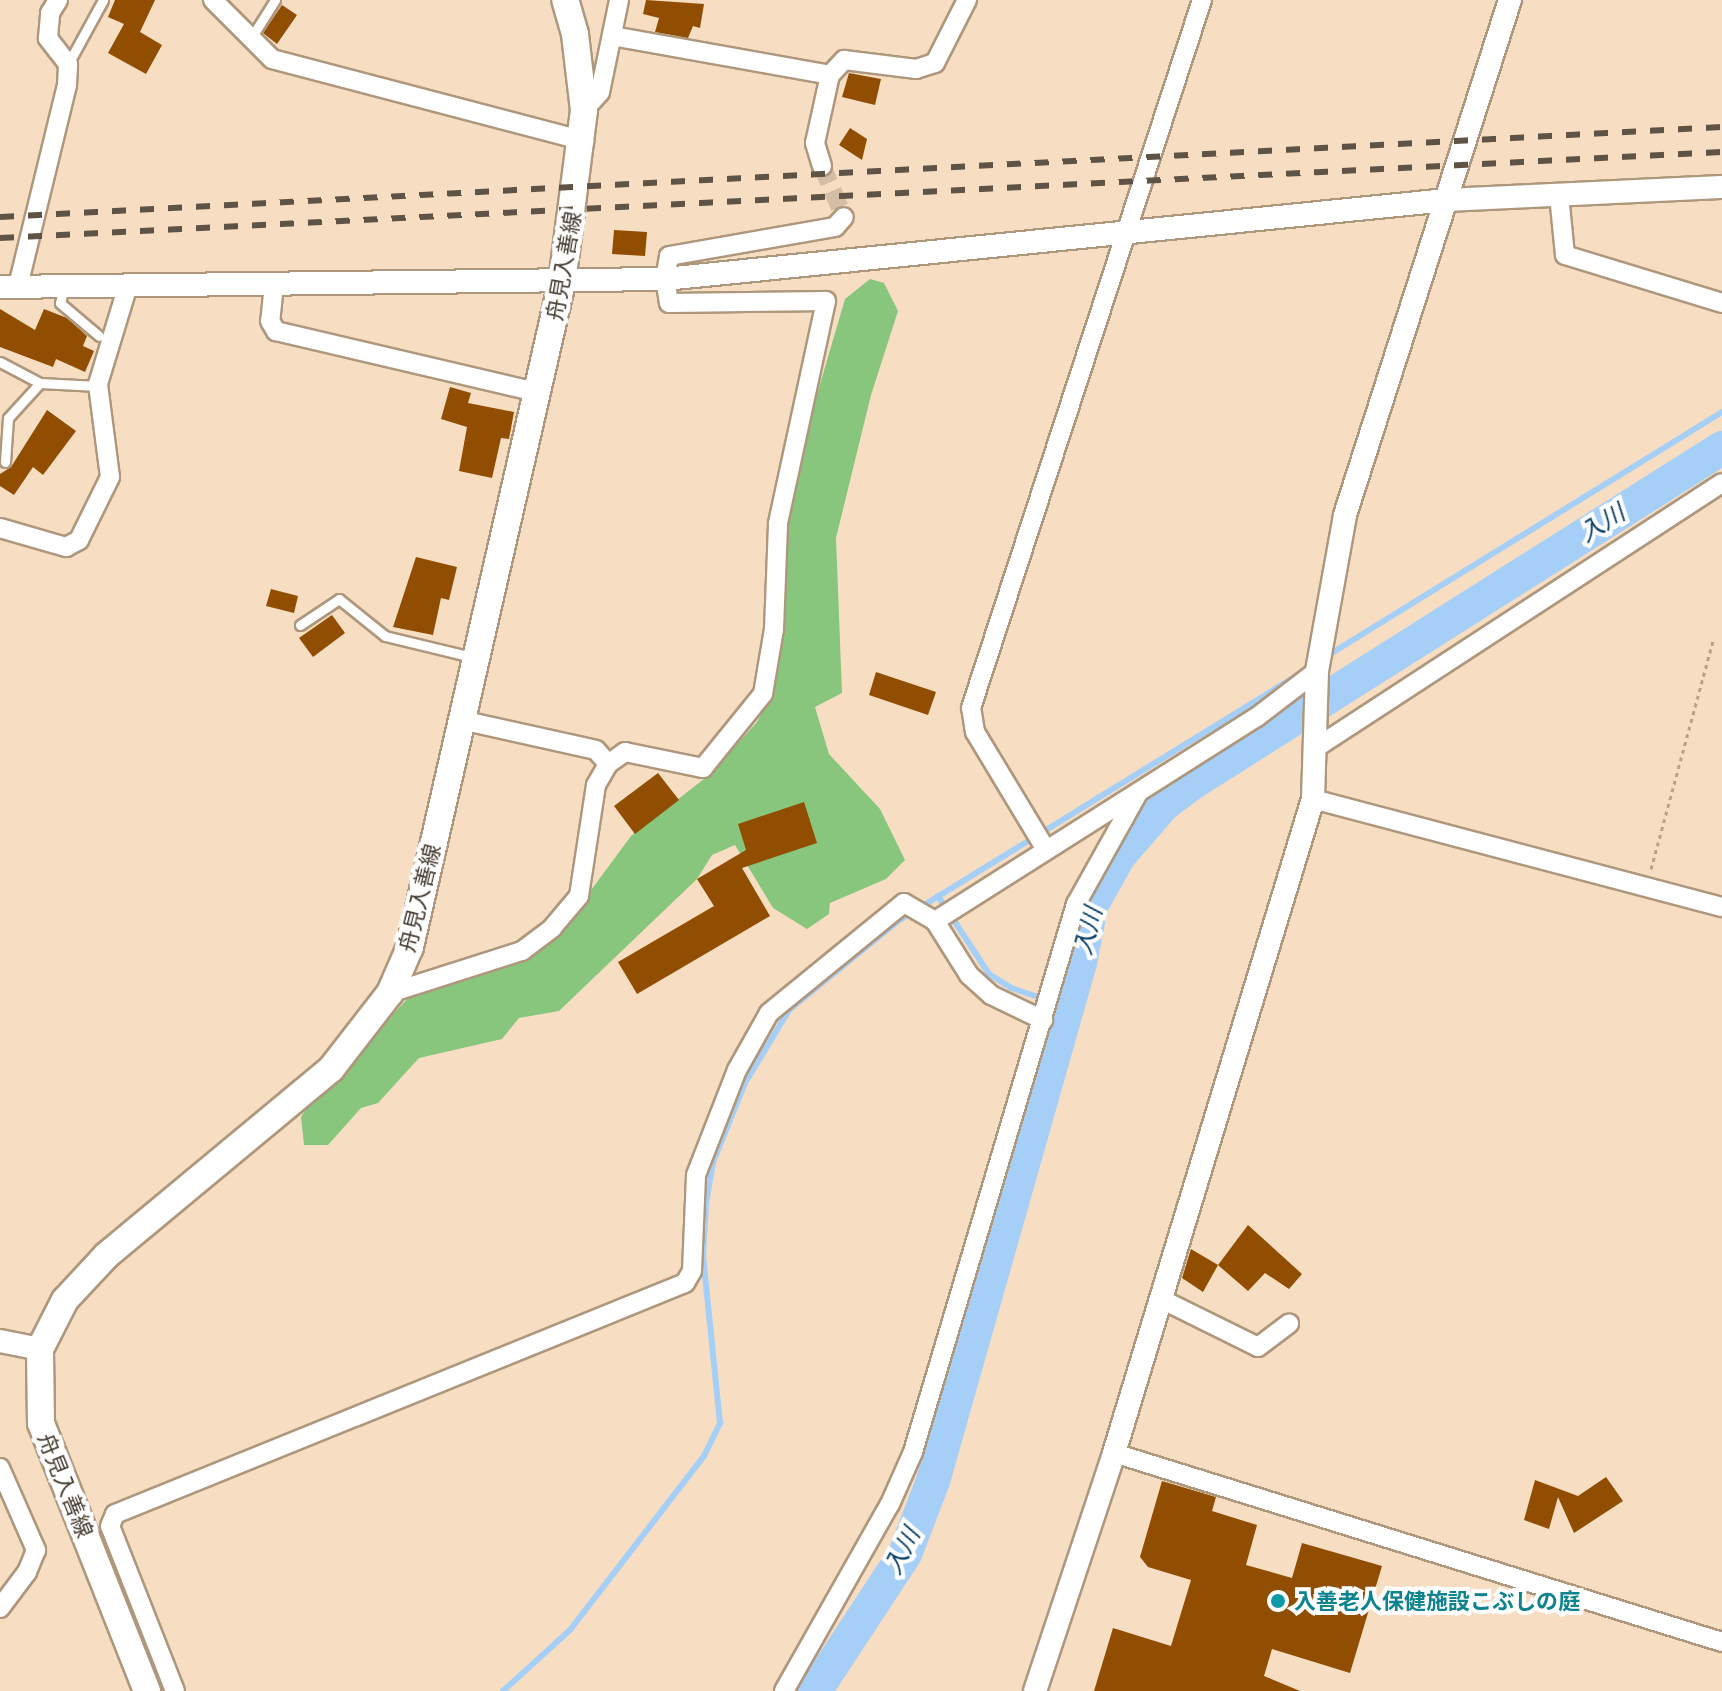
<!DOCTYPE html>
<html>
<head>
<meta charset="utf-8">
<style>
  body { margin:0 }
  #map { position:relative; width:1722px; height:1691px; overflow:hidden; background:#f7dec2; font-family:"IBM Plex Sans","Noto Sans JP",sans-serif }
  div>[style] { position:absolute }
  .forest>* { inset:0; background:#88c67e }
  .stream>* { height:6px; margin:-3px; padding:0 3px; transform-origin:3px; border-radius:3px; background:#a6cff7 }
  .river>* { height:34px; margin:-17px; padding:0 17px; transform-origin:17px; border-radius:17px; background:#a6cff7 }
  .building>* { inset:0; background:#914d00 }
  .minor-tunnel>* { height:18px; margin-top:-9px; transform-origin:0; background:repeating-linear-gradient(90deg,#d3bda4 0 18px,transparent 0 27px) }
  .path>* { height:3px; margin-top:-1.5px; transform-origin:0; background:repeating-linear-gradient(90deg,#b7a38d 0 4px,transparent 0 8px) }
  .roads { filter:drop-shadow(2px 0 #ae977d) drop-shadow(-2px 0 #ae977d) drop-shadow(0 2px #ae977d) drop-shadow(0 -2px #ae977d) }
  .service>* { height:9px; margin:-4.5px; padding:0 4.5px; transform-origin:4.5px; border-radius:4.5px; background:#fff }
  .minor>* { height:18px; margin:-9px; padding:0 9px; transform-origin:9px; border-radius:9px; background:#fff }
  .tertiary>* { height:22px; margin:-11px; padding:0 11px; transform-origin:11px; border-radius:11px; background:#fff }
  .secondary>* { height:26px; margin:-13px; padding:0 13px; transform-origin:13px; border-radius:13px; background:#fff }
  .rail>* { height:6px; margin-top:-3px; transform-origin:0; background:repeating-linear-gradient(90deg,#5f5345 0 14px,transparent 0 28px) }
  .dots>* { width:22px; height:22px; translate:-50% -50%; box-sizing:border-box; border:4px solid #fff; border-radius:50% }
  span { translate:-50% -50%; white-space:nowrap; text-align:center; line-height:1.15; -webkit-text-stroke:8px #fff; paint-order:stroke }
  .street-label { font-size:22px; color:#43392e }
  .culture-label { font-size:22px; color:#0d838f; font-weight:700 }
  .left { translate:0 -50%; text-align:left }
  .water-label { font-size:24px; color:#073d66; font-style:italic }
</style>
</head>
<body>
<div id="map">
  <div class="forest">
    <div style="clip-path:polygon(870px 279px,884px 283px,898px 311px,871px 395px,836px 538px,842px 693px,815px 707px,829px 754px,880px 809px,905px 860px,886px 879px,830px 903px,829px 914px,807px 929px,773px 908px,735px 845px,712px 855px,697px 879px,559px 1011px,519px 1018px,502px 1039px,419px 1058px,378px 1103px,361px 1108px,328px 1145px,304px 1145px,301px 1117px,310px 1102px,413px 993px,563px 928px,631px 836px,709px 775px,757px 722px,772px 694px,788px 522px,801px 449px,845px 299px)"></div>
  </div>
  <div class="stream">
    <div style="left:1327px;top:656px;width:464px;rotate:-31.7deg"></div>
    <div style="left:938px;top:896px;width:93px;rotate:56.8deg"></div>
    <div style="left:989px;top:974px;width:26px;rotate:32deg"></div>
    <div style="left:1011px;top:988px;width:60px;rotate:18.4deg"></div>
    <div style="left:503px;top:1691px;width:91px;rotate:-42.3deg"></div>
    <div style="left:570px;top:1630px;width:220px;rotate:-52.4deg"></div>
    <div style="left:704px;top:1456px;width:37px;rotate:-64deg"></div>
    <div style="left:720px;top:1423px;width:167px;rotate:-95.8deg"></div>
    <div style="left:703px;top:1257px;width:54px;rotate:-86.8deg"></div>
    <div style="left:706px;top:1203px;width:42px;rotate:-80.3deg"></div>
    <div style="left:713px;top:1162px;width:85px;rotate:-67.9deg"></div>
    <div style="left:745px;top:1083px;width:85px;rotate:-58.9deg"></div>
    <div style="left:789px;top:1010px;width:141px;rotate:-39.2deg"></div>
    <div style="left:898px;top:921px;width:473px;rotate:-31.6deg"></div>
  </div>
  <div class="river">
    <div style="left:815px;top:1691px;width:164px;rotate:-56.7deg"></div>
    <div style="left:905px;top:1554px;width:78px;rotate:-69deg"></div>
    <div style="left:933px;top:1481px;width:538px;rotate:-74.16deg"></div>
    <div style="left:1080px;top:963px;width:58px;rotate:-79.1deg"></div>
    <div style="left:1091px;top:906px;width:57px;rotate:-60.8deg"></div>
    <div style="left:1119px;top:856px;width:67px;rotate:-49.2deg"></div>
    <div style="left:1163px;top:805px;width:39px;rotate:-37deg"></div>
    <div style="left:1194px;top:782px;width:625px;rotate:-32.32deg"></div>
  </div>
  <div class="building">
    <div style="clip-path:polygon(115px 0,155px 0,140px 32px,162px 45px,146px 74px,108px 53px,124px 24px,108px 17px)"></div>
    <div style="clip-path:polygon(646px 0,704px 4px,700px 28px,693px 26px,688px 38px,655px 32px,659px 18px,643px 14px)"></div>
    <div style="clip-path:polygon(282px 5px,297px 15px,277px 44px,263px 33px)"></div>
    <div style="clip-path:polygon(849px 73px,881px 79px,875px 105px,842px 97px)"></div>
    <div style="clip-path:polygon(850px 128px,867px 139px,862px 160px,839px 145px)"></div>
    <div style="clip-path:polygon(614px 230px,647px 232px,645px 256px,612px 254px)"></div>
    <div style="clip-path:polygon(0 309px,35px 330px,44px 309px,67px 318px,87px 336px,83px 346px,94px 351px,85px 372px,56px 359px,53px 367px,0 347px)"></div>
    <div style="clip-path:polygon(450px 387px,471px 393px,468px 403px,514px 412px,509px 439px,501px 438px,492px 478px,459px 471px,467px 427px,441px 419px)"></div>
    <div style="clip-path:polygon(47px 410px,76px 431px,43px 475px,33px 467px,14px 495px,0 486px,0 474px,11px 467px)"></div>
    <div style="clip-path:polygon(416px 557px,457px 567px,449px 600px,441px 598px,433px 635px,393px 627px)"></div>
    <div style="clip-path:polygon(271px 589px,298px 596px,294px 613px,266px 606px)"></div>
    <div style="clip-path:polygon(332px 615px,345px 633px,313px 657px,299px 638px)"></div>
    <div style="clip-path:polygon(876px 672px,936px 692px,928px 715px,869px 695px)"></div>
    <div style="clip-path:polygon(658px 773px,679px 800px,635px 834px,614px 806px)"></div>
    <div style="clip-path:polygon(804px 802px,817px 843px,742px 868px,770px 916px,637px 994px,618px 962px,714px 906px,697px 879px,746px 850px,738px 824px)"></div>
    <div style="clip-path:polygon(1248px 1225px,1302px 1274px,1289px 1289px,1265px 1273px,1248px 1291px,1218px 1265px)"></div>
    <div style="clip-path:polygon(1191px 1249px,1218px 1265px,1203px 1292px,1182px 1278px)"></div>
    <div style="clip-path:polygon(1606px 1477px,1623px 1501px,1574px 1533px,1558px 1497px,1549px 1529px,1524px 1520px,1535px 1480px,1578px 1496px)"></div>
    <div style="clip-path:polygon(1162px 1481px,1216px 1497px,1212px 1511px,1257px 1525px,1246px 1565px,1292px 1578px,1302px 1543px,1382px 1566px,1350px 1673px,1272px 1649px,1264px 1676px,1300px 1691px,1094px 1691px,1113px 1628px,1171px 1646px,1191px 1580px,1148px 1567px,1140px 1557px)"></div>
  </div>
  <div class="minor-tunnel">
    <div style="left:822px;top:166px;width:56px;rotate:66.7deg"></div>
  </div>
  <div class="path">
    <div style="left:1651px;top:869px;width:236px;rotate:-74.8deg"></div>
  </div>
  <div class="roads">
    <div class="service">
      <div style="left:251px;top:38px;width:45px;rotate:-57.7deg"></div>
      <div style="left:68px;top:64px;width:73px;rotate:-61.3deg"></div>
      <div style="left:64px;top:286px;width:17px;rotate:103deg"></div>
      <div style="left:60px;top:303px;width:51px;rotate:40.2deg"></div>
      <div style="left:0;top:362px;width:45px;rotate:27.7deg"></div>
      <div style="left:5px;top:462px;width:44px;rotate:-86.1deg"></div>
      <div style="left:8px;top:418px;width:47px;rotate:-47.6deg"></div>
      <div style="left:40px;top:383px;width:58px;rotate:3deg"></div>
      <div style="left:300px;top:625px;width:47px;rotate:-33.7deg"></div>
      <div style="left:339px;top:599px;width:59px;rotate:38.8deg"></div>
      <div style="left:385px;top:636px;width:89px;rotate:13.6deg"></div>
    </div>
    <div class="minor">
      <div style="left:213px;top:0;width:83px;rotate:45deg"></div>
      <div style="left:272px;top:59px;width:323px;rotate:14.7deg"></div>
      <div style="left:612px;top:36px;width:221px;rotate:10.1deg"></div>
      <div style="left:584px;top:110px;width:24px;rotate:-48deg"></div>
      <div style="left:600px;top:92px;width:94px;rotate:-78.3deg"></div>
      <div style="left:822px;top:166px;width:24px;rotate:-107deg"></div>
      <div style="left:815px;top:143px;width:70px;rotate:-77.6deg"></div>
      <div style="left:830px;top:75px;width:21px;rotate:-47deg"></div>
      <div style="left:844px;top:60px;width:73px;rotate:7.1deg"></div>
      <div style="left:916px;top:69px;width:20px;rotate:-18deg"></div>
      <div style="left:935px;top:63px;width:71px;rotate:-63.1deg"></div>
      <div style="left:1559px;top:195px;width:60px;rotate:84.3deg"></div>
      <div style="left:1565px;top:255px;width:164px;rotate:17deg"></div>
      <div style="left:274px;top:285px;width:36px;rotate:96deg"></div>
      <div style="left:270px;top:321px;width:12px;rotate:59deg"></div>
      <div style="left:276px;top:331px;width:267px;rotate:13.2deg"></div>
      <div style="left:18px;top:286px;width:207px;rotate:-76.3deg"></div>
      <div style="left:67px;top:85px;width:21px;rotate:-87deg"></div>
      <div style="left:68px;top:64px;width:33px;rotate:-128deg"></div>
      <div style="left:48px;top:38px;width:25px;rotate:-85deg"></div>
      <div style="left:50px;top:13px;width:15px;rotate:-58deg"></div>
      <div style="left:0;top:528px;width:69px;rotate:16.1deg"></div>
      <div style="left:66px;top:547px;width:15px;rotate:-28deg"></div>
      <div style="left:79px;top:540px;width:70px;rotate:-63.8deg"></div>
      <div style="left:110px;top:477px;width:94px;rotate:-97.4deg"></div>
      <div style="left:98px;top:384px;width:103px;rotate:-73.1deg"></div>
      <div style="left:461px;top:720px;width:138px;rotate:12.5deg"></div>
      <div style="left:596px;top:750px;width:18px;rotate:49deg"></div>
      <div style="left:1317px;top:747px;width:483px;rotate:-33.1deg"></div>
      <div style="left:1313px;top:799px;width:423px;rotate:14.8deg"></div>
      <div style="left:1045px;top:848px;width:135px;rotate:-121.1deg"></div>
      <div style="left:975px;top:732px;width:24px;rotate:-99deg"></div>
      <div style="left:971px;top:708px;width:745px;rotate:-71.93deg"></div>
      <div style="left:935px;top:921px;width:64px;rotate:57.8deg"></div>
      <div style="left:969px;top:975px;width:30px;rotate:42deg"></div>
      <div style="left:991px;top:995px;width:58px;rotate:25.7deg"></div>
      <div style="left:390px;top:993px;width:139px;rotate:-17.7deg"></div>
      <div style="left:522px;top:951px;width:38px;rotate:-37deg"></div>
      <div style="left:552px;top:928px;width:42px;rotate:-49.8deg"></div>
      <div style="left:579px;top:896px;width:112px;rotate:-81.3deg"></div>
      <div style="left:596px;top:785px;width:24px;rotate:-60deg"></div>
      <div style="left:608px;top:764px;width:21px;rotate:-35deg"></div>
      <div style="left:625px;top:752px;width:80px;rotate:11.6deg"></div>
      <div style="left:703px;top:768px;width:95px;rotate:-51deg"></div>
      <div style="left:763px;top:694px;width:66px;rotate:-80.4deg"></div>
      <div style="left:774px;top:629px;width:106px;rotate:-87.8deg"></div>
      <div style="left:778px;top:523px;width:227px;rotate:-77.8deg"></div>
      <div style="left:826px;top:301px;width:157px;rotate:179.3deg"></div>
      <div style="left:669px;top:303px;width:24px;rotate:-99deg"></div>
      <div style="left:665px;top:279px;width:23px;rotate:-80deg"></div>
      <div style="left:669px;top:256px;width:169px;rotate:-9.9deg"></div>
      <div style="left:835px;top:227px;width:13px;rotate:-48deg"></div>
      <div style="left:1161px;top:1299px;width:108px;rotate:26.3deg"></div>
      <div style="left:1258px;top:1347px;width:39px;rotate:-37deg"></div>
      <div style="left:1114px;top:1453px;width:637px;rotate:17.27deg"></div>
      <div style="left:0;top:1468px;width:90px;rotate:66.3deg"></div>
      <div style="left:36px;top:1550px;width:24px;rotate:112deg"></div>
      <div style="left:27px;top:1572px;width:45px;rotate:126.9deg"></div>
      <div style="left:175px;top:1691px;width:177px;rotate:-111.5deg"></div>
      <div style="left:110px;top:1526px;width:13px;rotate:-67deg"></div>
      <div style="left:115px;top:1514px;width:615px;rotate:-22.06deg"></div>
      <div style="left:685px;top:1283px;width:14px;rotate:-60deg"></div>
      <div style="left:692px;top:1271px;width:96px;rotate:-87.6deg"></div>
      <div style="left:696px;top:1175px;width:113px;rotate:-68.7deg"></div>
      <div style="left:737px;top:1070px;width:65px;rotate:-60.7deg"></div>
      <div style="left:769px;top:1013px;width:174px;rotate:-39.2deg"></div>
      <div style="left:904px;top:903px;width:36px;rotate:30deg"></div>
      <div style="left:935px;top:921px;width:381px;rotate:-32.4deg"></div>
      <div style="left:1257px;top:717px;width:76px;rotate:-37.5deg"></div>
      <div style="left:784px;top:1691px;width:215px;rotate:-60.5deg"></div>
      <div style="left:890px;top:1504px;width:57px;rotate:-66.1deg"></div>
      <div style="left:913px;top:1452px;width:572px;rotate:-73.44deg"></div>
      <div style="left:1076px;top:904px;width:125px;rotate:-60.8deg"></div>
    </div>
    <div class="tertiary">
      <div style="left:0;top:287px;width:665px;rotate:-0.69deg"></div>
      <div style="left:665px;top:279px;width:786px;rotate:-5.77deg"></div>
      <div style="left:1447px;top:200px;width:275px;rotate:-2.7deg"></div>
      <div style="left:0;top:1341px;width:41px;rotate:11.3deg"></div>
      <div style="left:1035px;top:1691px;width:251px;rotate:-71.6deg"></div>
      <div style="left:1114px;top:1453px;width:684px;rotate:-73.08deg"></div>
      <div style="left:1313px;top:799px;width:128px;rotate:-88.2deg"></div>
      <div style="left:1317px;top:671px;width:158px;rotate:-79.8deg"></div>
      <div style="left:1345px;top:515px;width:541px;rotate:-72.24deg"></div>
    </div>
    <div class="secondary">
      <div style="left:147px;top:1691px;width:288px;rotate:-111.6deg"></div>
      <div style="left:41px;top:1423px;width:74px;rotate:-90.8deg"></div>
      <div style="left:40px;top:1349px;width:55px;rotate:-63deg"></div>
      <div style="left:65px;top:1300px;width:62px;rotate:-47deg"></div>
      <div style="left:107px;top:1255px;width:291px;rotate:-39.7deg"></div>
      <div style="left:331px;top:1069px;width:96px;rotate:-52.2deg"></div>
      <div style="left:390px;top:993px;width:50px;rotate:-66.5deg"></div>
      <div style="left:410px;top:947px;width:682px;rotate:-77.12deg"></div>
      <div style="left:562px;top:282px;width:173px;rotate:-82.7deg"></div>
      <div style="left:584px;top:110px;width:77px;rotate:-96.8deg"></div>
      <div style="left:575px;top:34px;width:35px;rotate:-106deg"></div>
    </div>
  </div>
  <div class="rail">
    <div style="left:0;top:217px;width:1724px;rotate:-2.99deg"></div>
    <div style="left:0;top:238px;width:1724px;rotate:-2.86deg"></div>
  </div>
  <div class="dots">
    <div style="left:1278px;top:1601px;background:#0f9aa8"></div>
  </div>
  <div class="street-label">
    <span style="left:563px;top:266px;rotate:-80deg">舟見入善線</span>
    <span style="left:419px;top:898px;rotate:-76deg">舟見入善線</span>
    <span style="left:66px;top:1485px;rotate:68deg">舟見入善線</span>
  </div>
  <div class="culture-label">
    <span class="left" style="left:1294px;top:1601px">入善老人保健施設こぶしの庭</span>
  </div>
  <div class="water-label">
    <span style="left:1602px;top:523px;rotate:-32deg">入川</span>
    <span style="left:1088px;top:931px;rotate:-76deg">入川</span>
    <span style="left:902px;top:1551px;rotate:-63deg">入川</span>
  </div>
</div>
</body>
</html>
